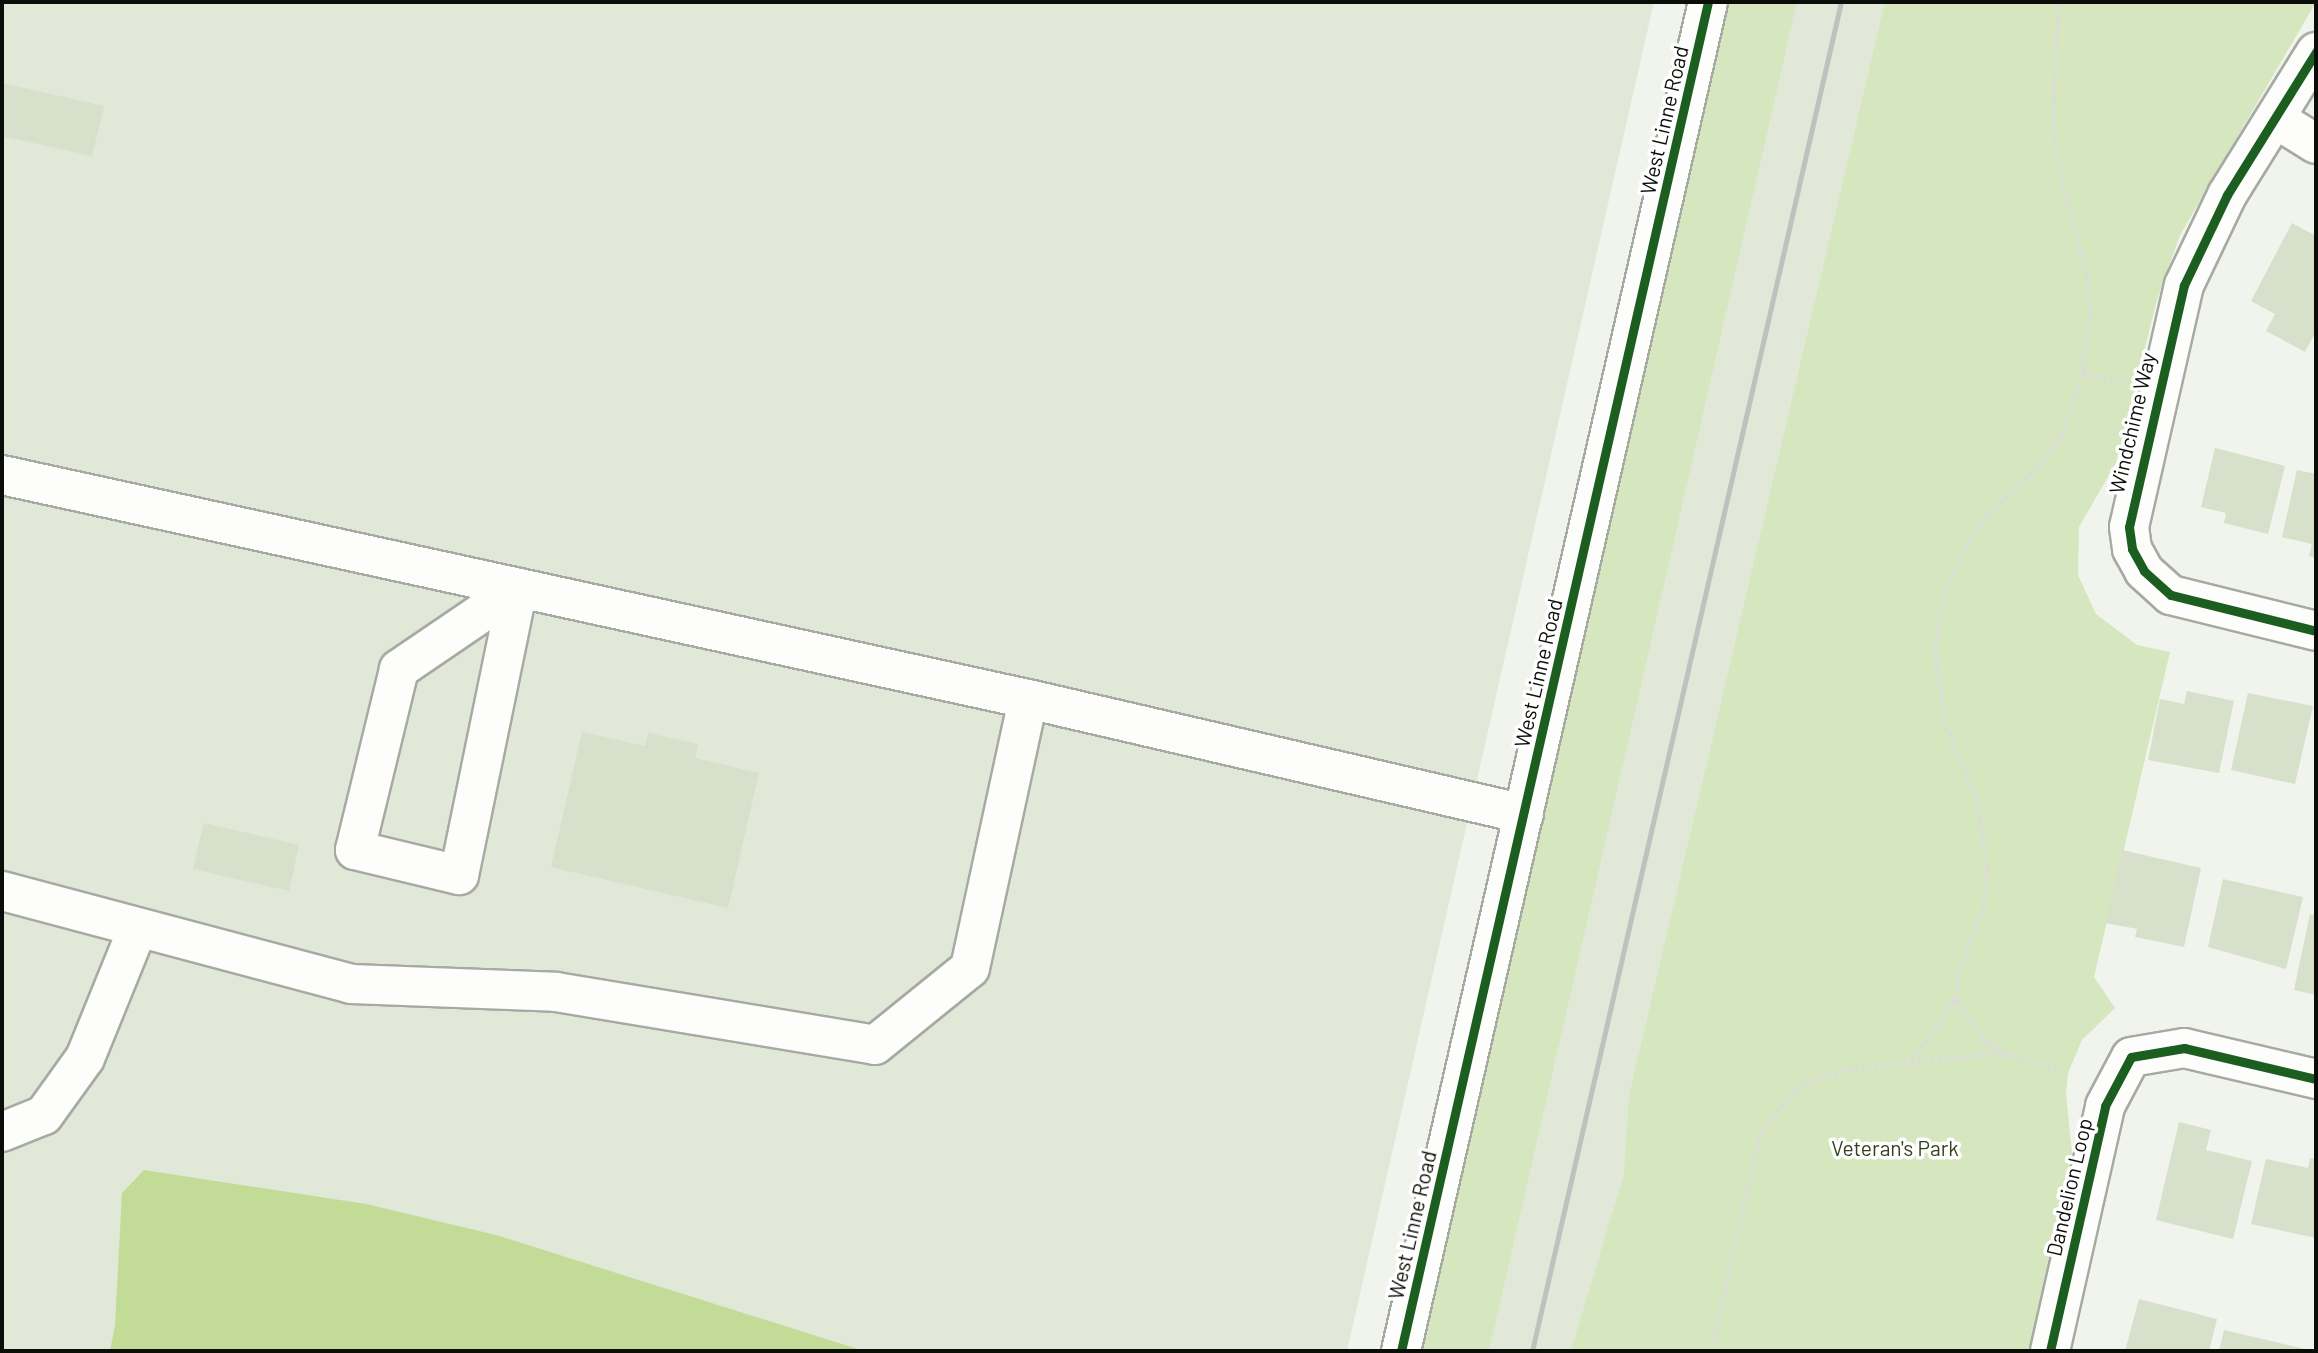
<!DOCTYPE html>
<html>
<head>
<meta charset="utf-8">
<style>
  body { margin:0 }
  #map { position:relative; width:2318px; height:1353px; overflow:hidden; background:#f0f4ec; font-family:Barlow,sans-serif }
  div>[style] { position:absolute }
  .built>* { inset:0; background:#e1e8d8 }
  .green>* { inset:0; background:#d6e6bf }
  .water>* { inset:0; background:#c2dc98 }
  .building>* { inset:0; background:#d7e0ca }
  .path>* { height:4.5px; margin-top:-2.25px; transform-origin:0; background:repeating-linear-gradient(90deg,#dbdcd9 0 3.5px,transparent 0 7px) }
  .roads { filter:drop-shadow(2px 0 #a7aaa3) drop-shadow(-2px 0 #a7aaa3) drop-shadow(0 2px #a7aaa3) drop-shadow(0 -2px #a7aaa3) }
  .minor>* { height:38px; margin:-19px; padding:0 19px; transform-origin:19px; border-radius:19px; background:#fdfdfc }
  .rail>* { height:5px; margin:-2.5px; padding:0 2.5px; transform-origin:2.5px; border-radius:2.5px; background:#c0c1be }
  .cycleway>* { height:9px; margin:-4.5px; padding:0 4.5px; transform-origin:4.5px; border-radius:4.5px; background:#1b5e20 }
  span { translate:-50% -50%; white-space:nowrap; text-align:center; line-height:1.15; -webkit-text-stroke:7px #fff; paint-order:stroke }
  .street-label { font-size:21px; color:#0b0d08 }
  .park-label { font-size:21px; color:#33421b }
  .frame { position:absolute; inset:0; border:4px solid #0b0d08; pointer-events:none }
</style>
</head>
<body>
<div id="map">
  <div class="built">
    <div style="clip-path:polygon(2px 2px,1654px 2px,1347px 1351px,2px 1351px)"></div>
    <div style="clip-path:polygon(1729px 2px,1977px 2px,1668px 1351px,1421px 1351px)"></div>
  </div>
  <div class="green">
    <div style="clip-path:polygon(1729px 2px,1797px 2px,1489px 1351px,1421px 1351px)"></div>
    <div style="clip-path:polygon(1885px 2px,2316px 2px,2180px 235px,2157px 300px,2116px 463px,2079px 527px,2078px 575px,2096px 614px,2137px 645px,2170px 652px,2094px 977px,2115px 1008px,2082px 1040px,2068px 1073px,2066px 1093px,2072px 1154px,2029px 1351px,1571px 1351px,1624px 1174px,1629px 1096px)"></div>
  </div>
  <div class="water">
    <div style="clip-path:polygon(144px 1170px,366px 1204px,496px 1235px,864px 1351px,110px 1351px,115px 1325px,122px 1193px)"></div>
  </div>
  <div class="building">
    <div style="clip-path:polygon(2px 83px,104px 106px,92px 156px,2px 136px)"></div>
    <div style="clip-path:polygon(2292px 223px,2316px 236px,2316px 331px,2305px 352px,2266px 331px,2275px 314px,2251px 301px)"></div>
    <div style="clip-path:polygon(2215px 448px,2285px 466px,2268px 534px,2224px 523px,2226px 513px,2201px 507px)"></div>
    <div style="clip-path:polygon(2297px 470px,2316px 474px,2316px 558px,2309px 556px,2312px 544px,2282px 537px)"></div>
    <div style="clip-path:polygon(2187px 691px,2234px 701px,2219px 773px,2148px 760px,2160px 699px,2184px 704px)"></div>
    <div style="clip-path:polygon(2248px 693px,2313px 706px,2295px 784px,2231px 770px)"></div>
    <div style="clip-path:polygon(582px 732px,645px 746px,648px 733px,698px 744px,695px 758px,759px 773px,728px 908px,551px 867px)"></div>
    <div style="clip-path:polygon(204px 823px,299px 845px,289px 891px,193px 869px)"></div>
    <div style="clip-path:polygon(2122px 850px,2201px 868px,2184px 947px,2135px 937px,2137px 929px,2106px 923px)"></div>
    <div style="clip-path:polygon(2223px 879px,2303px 897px,2286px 969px,2208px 947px)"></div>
    <div style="clip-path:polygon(2310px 914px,2316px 915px,2316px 995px,2294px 990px)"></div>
    <div style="clip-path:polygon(2179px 1122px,2211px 1130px,2206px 1150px,2252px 1161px,2233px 1239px,2156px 1220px)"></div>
    <div style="clip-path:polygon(2310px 1158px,2316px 1159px,2316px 1238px,2251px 1224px,2266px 1159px,2308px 1168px)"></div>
    <div style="clip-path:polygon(2139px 1299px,2217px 1319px,2209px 1351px,2125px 1351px)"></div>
    <div style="clip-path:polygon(2224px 1330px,2305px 1349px,2304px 1351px,2219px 1351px)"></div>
  </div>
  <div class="path">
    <div style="left:2059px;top:2px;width:120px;rotate:92.9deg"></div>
    <div style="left:2053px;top:122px;width:57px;rotate:81.9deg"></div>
    <div style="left:2061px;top:178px;width:101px;rotate:75.1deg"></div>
    <div style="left:2087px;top:276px;width:35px;rotate:82deg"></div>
    <div style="left:2092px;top:311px;width:63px;rotate:99.2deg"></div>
    <div style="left:2082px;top:373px;width:43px;rotate:12.1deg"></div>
    <div style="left:2007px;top:1055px;width:24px;rotate:-150deg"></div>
    <div style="left:1986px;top:1043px;width:54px;rotate:-125.2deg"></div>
    <div style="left:1955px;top:999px;width:24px;rotate:-83deg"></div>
    <div style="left:1958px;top:975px;width:72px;rotate:-69.8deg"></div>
    <div style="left:1983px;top:907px;width:39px;rotate:-84deg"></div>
    <div style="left:1987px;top:868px;width:68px;rotate:-98.5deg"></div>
    <div style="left:1977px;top:801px;width:80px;rotate:-112.7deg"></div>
    <div style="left:1946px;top:727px;width:79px;rotate:-98.7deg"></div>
    <div style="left:1934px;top:649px;width:63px;rotate:-78.2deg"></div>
    <div style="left:1947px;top:587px;width:47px;rotate:-65.1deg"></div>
    <div style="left:1967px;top:544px;width:38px;rotate:-55deg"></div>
    <div style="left:1989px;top:513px;width:69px;rotate:-43.2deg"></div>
    <div style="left:2039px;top:466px;width:39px;rotate:-54deg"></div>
    <div style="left:2062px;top:434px;width:64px;rotate:-71.8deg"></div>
    <div style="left:1912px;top:1060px;width:75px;rotate:-54.8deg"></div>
    <div style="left:1711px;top:1351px;width:222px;rotate:-77.3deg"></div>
    <div style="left:1760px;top:1134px;width:65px;rotate:-50.6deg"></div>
    <div style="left:1801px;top:1084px;width:55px;rotate:-16.8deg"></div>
    <div style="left:1854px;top:1068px;width:129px;rotate:-5.8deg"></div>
    <div style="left:1982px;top:1055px;width:25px"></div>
    <div style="left:2007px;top:1055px;width:53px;rotate:14.3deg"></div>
  </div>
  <div class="roads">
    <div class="minor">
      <div style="left:2316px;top:52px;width:168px;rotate:121.9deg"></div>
      <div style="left:2227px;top:195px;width:100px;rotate:115.5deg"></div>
      <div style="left:2184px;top:285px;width:248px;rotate:102.8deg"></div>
      <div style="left:2129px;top:527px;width:22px;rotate:82deg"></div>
      <div style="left:2132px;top:549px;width:25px;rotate:61deg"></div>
      <div style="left:2144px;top:571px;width:36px;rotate:42deg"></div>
      <div style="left:2171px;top:595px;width:149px;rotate:13.9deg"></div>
      <div style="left:2276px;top:119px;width:47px;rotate:32deg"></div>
      <div style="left:2px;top:475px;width:1050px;rotate:12.32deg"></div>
      <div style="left:1028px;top:699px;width:509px;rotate:13.05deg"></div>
      <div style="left:518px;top:588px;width:293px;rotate:101.6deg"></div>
      <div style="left:459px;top:875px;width:107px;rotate:-166.5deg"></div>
      <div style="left:355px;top:850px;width:186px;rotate:-76.3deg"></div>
      <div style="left:399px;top:669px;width:144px;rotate:-34.2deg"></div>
      <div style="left:2px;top:891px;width:361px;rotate:14.9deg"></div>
      <div style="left:351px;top:984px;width:205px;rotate:2.2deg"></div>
      <div style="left:556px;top:992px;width:323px;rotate:9.4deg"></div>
      <div style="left:875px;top:1045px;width:122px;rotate:-39deg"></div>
      <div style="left:970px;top:968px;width:275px;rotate:-77.8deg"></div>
      <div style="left:2px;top:1132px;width:45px;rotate:-22deg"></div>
      <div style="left:44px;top:1115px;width:70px;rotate:-54.3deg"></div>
      <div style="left:85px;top:1058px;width:138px;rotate:-67.9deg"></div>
      <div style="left:1401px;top:1351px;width:1383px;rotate:-77.18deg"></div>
      <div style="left:2050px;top:1351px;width:251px;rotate:-77.3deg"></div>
      <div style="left:2105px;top:1106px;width:55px;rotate:-62deg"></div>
      <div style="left:2131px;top:1057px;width:54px;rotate:-9.6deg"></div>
      <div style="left:2184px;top:1048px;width:136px;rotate:13.2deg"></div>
    </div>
  </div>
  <div class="rail">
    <div style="left:1532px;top:1351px;width:1384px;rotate:-77.1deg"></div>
  </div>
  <div class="cycleway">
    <div style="left:2316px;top:52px;width:168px;rotate:121.9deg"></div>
    <div style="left:2227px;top:195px;width:100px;rotate:115.5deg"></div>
    <div style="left:2184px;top:285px;width:248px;rotate:102.8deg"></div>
    <div style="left:2129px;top:527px;width:22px;rotate:82deg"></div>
    <div style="left:2132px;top:549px;width:25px;rotate:61deg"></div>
    <div style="left:2144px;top:571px;width:36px;rotate:42deg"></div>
    <div style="left:2171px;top:595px;width:149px;rotate:13.9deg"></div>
    <div style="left:1401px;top:1351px;width:1383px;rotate:-77.18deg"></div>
    <div style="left:2050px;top:1351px;width:251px;rotate:-77.3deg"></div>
    <div style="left:2105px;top:1106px;width:55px;rotate:-62deg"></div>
    <div style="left:2131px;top:1057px;width:54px;rotate:-9.6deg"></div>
    <div style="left:2184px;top:1048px;width:136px;rotate:13.2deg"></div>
  </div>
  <div class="street-label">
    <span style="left:1664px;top:120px;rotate:-77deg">West Linne Road</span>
    <span style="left:2132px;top:423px;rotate:-77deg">Windchime Way</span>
    <span style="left:1538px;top:673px;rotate:-77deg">West Linne Road</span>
    <span style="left:2069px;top:1187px;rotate:-77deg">Dandelion Loop</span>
    <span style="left:1412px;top:1225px;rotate:-77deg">West Linne Road</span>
  </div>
  <div class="park-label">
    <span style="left:1895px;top:1148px">Veteran's Park</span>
  </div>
  <div class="frame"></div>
</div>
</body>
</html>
